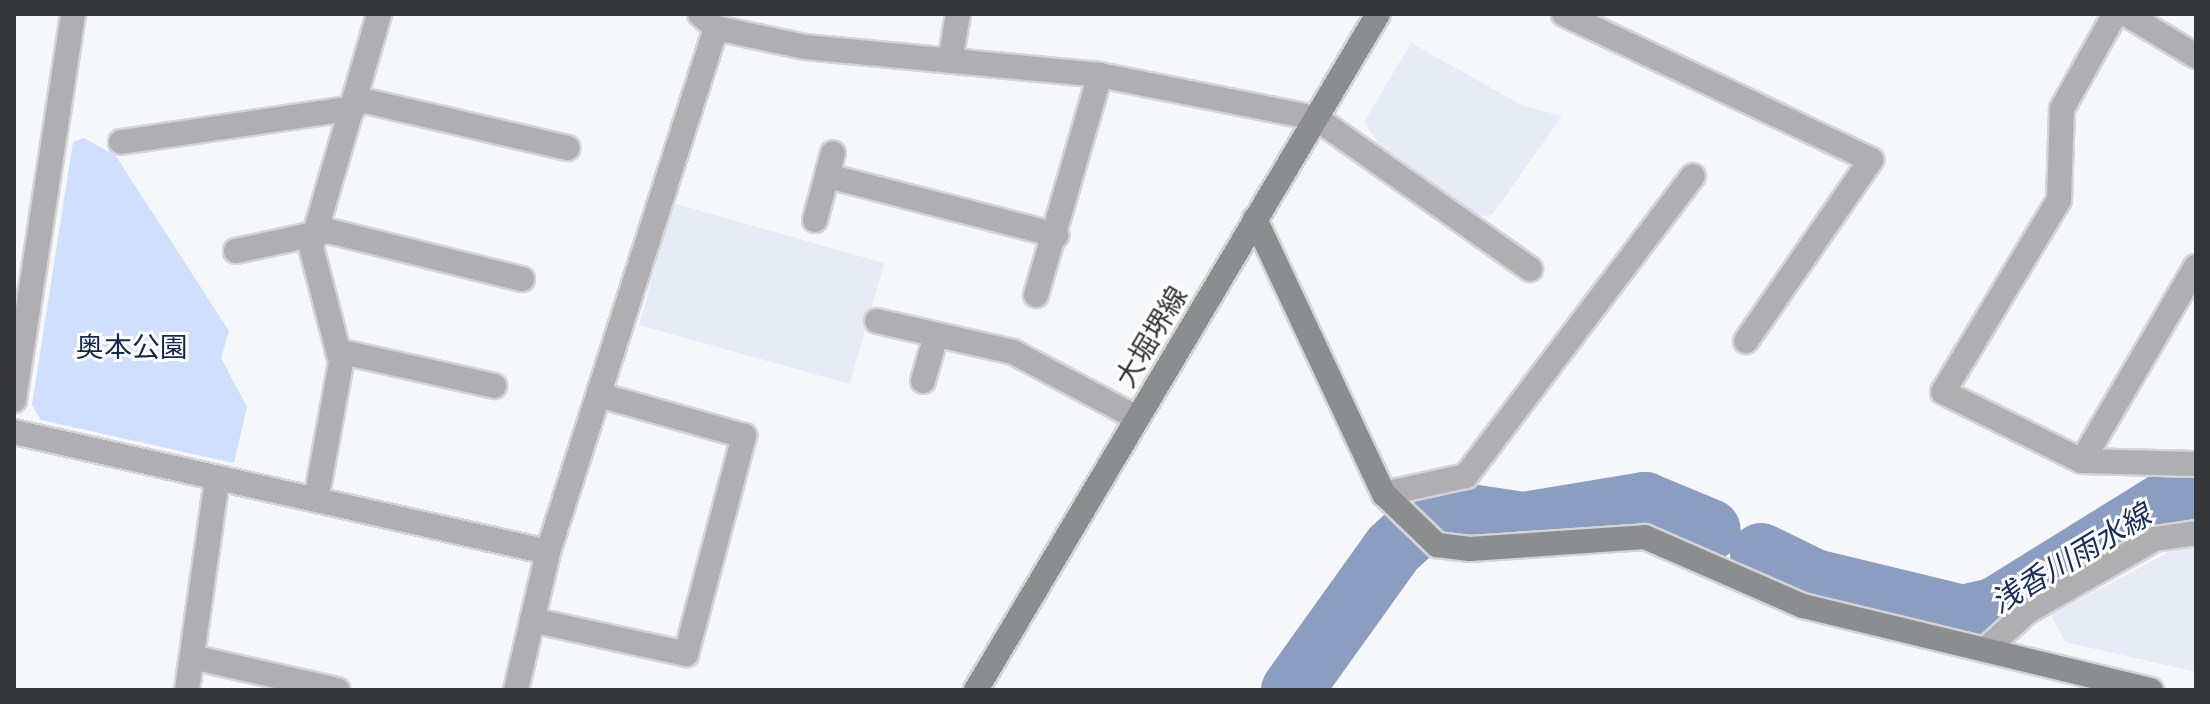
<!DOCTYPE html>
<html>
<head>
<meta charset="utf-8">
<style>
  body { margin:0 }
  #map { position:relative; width:2210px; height:704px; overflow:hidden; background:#f6f7fa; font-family:Jost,"Noto Sans JP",sans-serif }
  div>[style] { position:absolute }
  .built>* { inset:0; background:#e7ebf5 }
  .green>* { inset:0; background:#d0dffe }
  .river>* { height:62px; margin:-31px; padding:0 31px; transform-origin:31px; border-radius:31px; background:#8c9dc2 }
  .roads { filter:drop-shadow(2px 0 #d3d4d7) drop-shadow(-2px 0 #d3d4d7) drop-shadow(0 2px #d3d4d7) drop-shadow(0 -2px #d3d4d7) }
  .street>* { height:24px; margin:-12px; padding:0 12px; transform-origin:12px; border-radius:12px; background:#afafb1 }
  .secondary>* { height:24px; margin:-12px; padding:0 12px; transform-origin:12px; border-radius:12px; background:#8c8d8e }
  span { translate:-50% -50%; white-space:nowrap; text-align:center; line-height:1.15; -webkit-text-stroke:6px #fff; paint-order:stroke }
  .street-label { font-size:28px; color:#353637 }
  .park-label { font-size:28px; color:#142654 }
  .water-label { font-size:30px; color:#1a2d5c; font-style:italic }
  .frame { position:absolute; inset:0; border:16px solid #353637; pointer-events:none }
</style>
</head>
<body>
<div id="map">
  <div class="built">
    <div style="clip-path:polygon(1411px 43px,1524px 106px,1562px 116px,1492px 215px,1476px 216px,1378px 143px,1364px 122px)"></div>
    <div style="clip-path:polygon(673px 203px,884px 263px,850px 384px,639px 325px)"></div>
    <div style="clip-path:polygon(2176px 548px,2196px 548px,2196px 672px,2065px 642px,2051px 615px)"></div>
  </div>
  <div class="green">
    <div style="clip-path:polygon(84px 138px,116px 156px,229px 331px,221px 358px,247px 407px,234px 463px,41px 420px,32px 405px,73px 142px)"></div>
  </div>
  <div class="river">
    <div style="left:1761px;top:554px;width:59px;rotate:26.1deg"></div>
    <div style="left:1814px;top:580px;width:153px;rotate:13.6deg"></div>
    <div style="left:1963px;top:616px;width:32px;rotate:-13deg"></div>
    <div style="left:1994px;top:609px;width:211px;rotate:-31.8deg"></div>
    <div style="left:2173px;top:498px;width:24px;rotate:-15deg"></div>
    <div style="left:1292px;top:690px;width:173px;rotate:-54.4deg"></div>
    <div style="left:1393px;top:549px;width:57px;rotate:-42.9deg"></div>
    <div style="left:1435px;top:510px;width:90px;rotate:8.3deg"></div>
    <div style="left:1524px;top:523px;width:123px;rotate:-9.4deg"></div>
    <div style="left:1645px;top:503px;width:70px;rotate:22.6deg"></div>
  </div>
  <div class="roads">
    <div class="street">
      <div style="left:700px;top:14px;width:21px;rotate:41deg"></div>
      <div style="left:716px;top:28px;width:91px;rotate:12.1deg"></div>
      <div style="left:805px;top:47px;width:296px;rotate:5.4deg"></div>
      <div style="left:1100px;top:75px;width:220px;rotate:11.3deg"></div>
      <div style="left:1316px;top:118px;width:262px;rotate:35.2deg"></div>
      <div style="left:1564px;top:14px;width:340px;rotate:25.4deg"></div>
      <div style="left:1871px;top:160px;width:220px;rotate:124.6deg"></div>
      <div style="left:2115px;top:14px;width:109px;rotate:119.2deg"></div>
      <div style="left:2062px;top:109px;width:91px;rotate:91.9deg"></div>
      <div style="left:2059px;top:200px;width:224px;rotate:121.1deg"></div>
      <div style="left:1943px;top:392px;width:155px;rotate:26.4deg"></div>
      <div style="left:2082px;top:461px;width:114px;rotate:1.5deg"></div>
      <div style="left:2126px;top:14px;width:82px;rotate:31deg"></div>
      <div style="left:950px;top:61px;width:48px;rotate:-80.3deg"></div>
      <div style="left:357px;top:99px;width:216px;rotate:13.1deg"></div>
      <div style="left:121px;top:142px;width:235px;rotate:-8.3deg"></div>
      <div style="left:828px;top:176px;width:236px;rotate:14.5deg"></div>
      <div style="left:815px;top:220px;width:69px;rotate:-75deg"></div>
      <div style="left:236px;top:251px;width:95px;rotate:-12.1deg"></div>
      <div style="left:329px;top:231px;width:199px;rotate:14deg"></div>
      <div style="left:1036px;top:295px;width:229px;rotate:-73.8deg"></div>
      <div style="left:877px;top:321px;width:139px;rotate:12.8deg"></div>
      <div style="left:1013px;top:352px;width:140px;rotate:28deg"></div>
      <div style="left:338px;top:351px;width:160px;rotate:12.6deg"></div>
      <div style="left:923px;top:381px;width:48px;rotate:-74.2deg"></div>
      <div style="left:14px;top:400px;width:390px;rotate:-81.3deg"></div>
      <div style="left:14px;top:432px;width:547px;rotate:12.67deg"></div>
      <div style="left:548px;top:552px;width:550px;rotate:-72.22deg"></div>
      <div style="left:2082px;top:461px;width:225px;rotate:-59.6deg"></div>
      <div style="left:1384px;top:494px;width:84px;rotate:-12.4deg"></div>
      <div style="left:1466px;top:476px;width:376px;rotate:-52.9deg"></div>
      <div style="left:316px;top:500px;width:140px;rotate:-79.7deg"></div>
      <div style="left:341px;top:362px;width:119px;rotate:-104.6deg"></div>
      <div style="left:311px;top:247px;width:243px;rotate:-73.7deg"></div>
      <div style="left:532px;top:620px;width:158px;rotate:12.4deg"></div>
      <div style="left:686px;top:654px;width:226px;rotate:-75.1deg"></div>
      <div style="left:744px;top:436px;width:151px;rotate:-164.2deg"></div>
      <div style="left:1985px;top:650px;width:58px;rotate:-42.2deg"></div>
      <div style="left:2028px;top:611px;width:146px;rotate:-29.6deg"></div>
      <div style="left:2155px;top:539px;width:41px;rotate:-8.3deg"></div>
      <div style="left:192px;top:657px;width:149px;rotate:12.8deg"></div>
      <div style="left:187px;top:690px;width:214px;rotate:-81.9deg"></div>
      <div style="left:516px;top:690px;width:142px;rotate:-76.9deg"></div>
    </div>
    <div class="secondary">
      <div style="left:1255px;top:219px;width:304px;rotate:64.9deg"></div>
      <div style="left:1384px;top:494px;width:74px;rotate:43.9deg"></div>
      <div style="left:1437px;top:545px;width:33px;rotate:7deg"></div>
      <div style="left:1470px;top:549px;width:175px;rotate:-3.9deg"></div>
      <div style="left:1645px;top:537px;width:172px;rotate:23.6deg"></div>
      <div style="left:1803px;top:606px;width:358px;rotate:13.6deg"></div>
      <div style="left:976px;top:690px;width:786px;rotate:-59.26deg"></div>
    </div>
  </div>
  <div class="street-label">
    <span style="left:1152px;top:337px;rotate:-59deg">大堀堺線</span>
  </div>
  <div class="park-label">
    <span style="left:132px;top:348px">奥本公園</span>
  </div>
  <div class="water-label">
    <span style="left:2071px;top:559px;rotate:-31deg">浅香川雨水線</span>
  </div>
  <div class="frame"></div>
</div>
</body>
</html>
